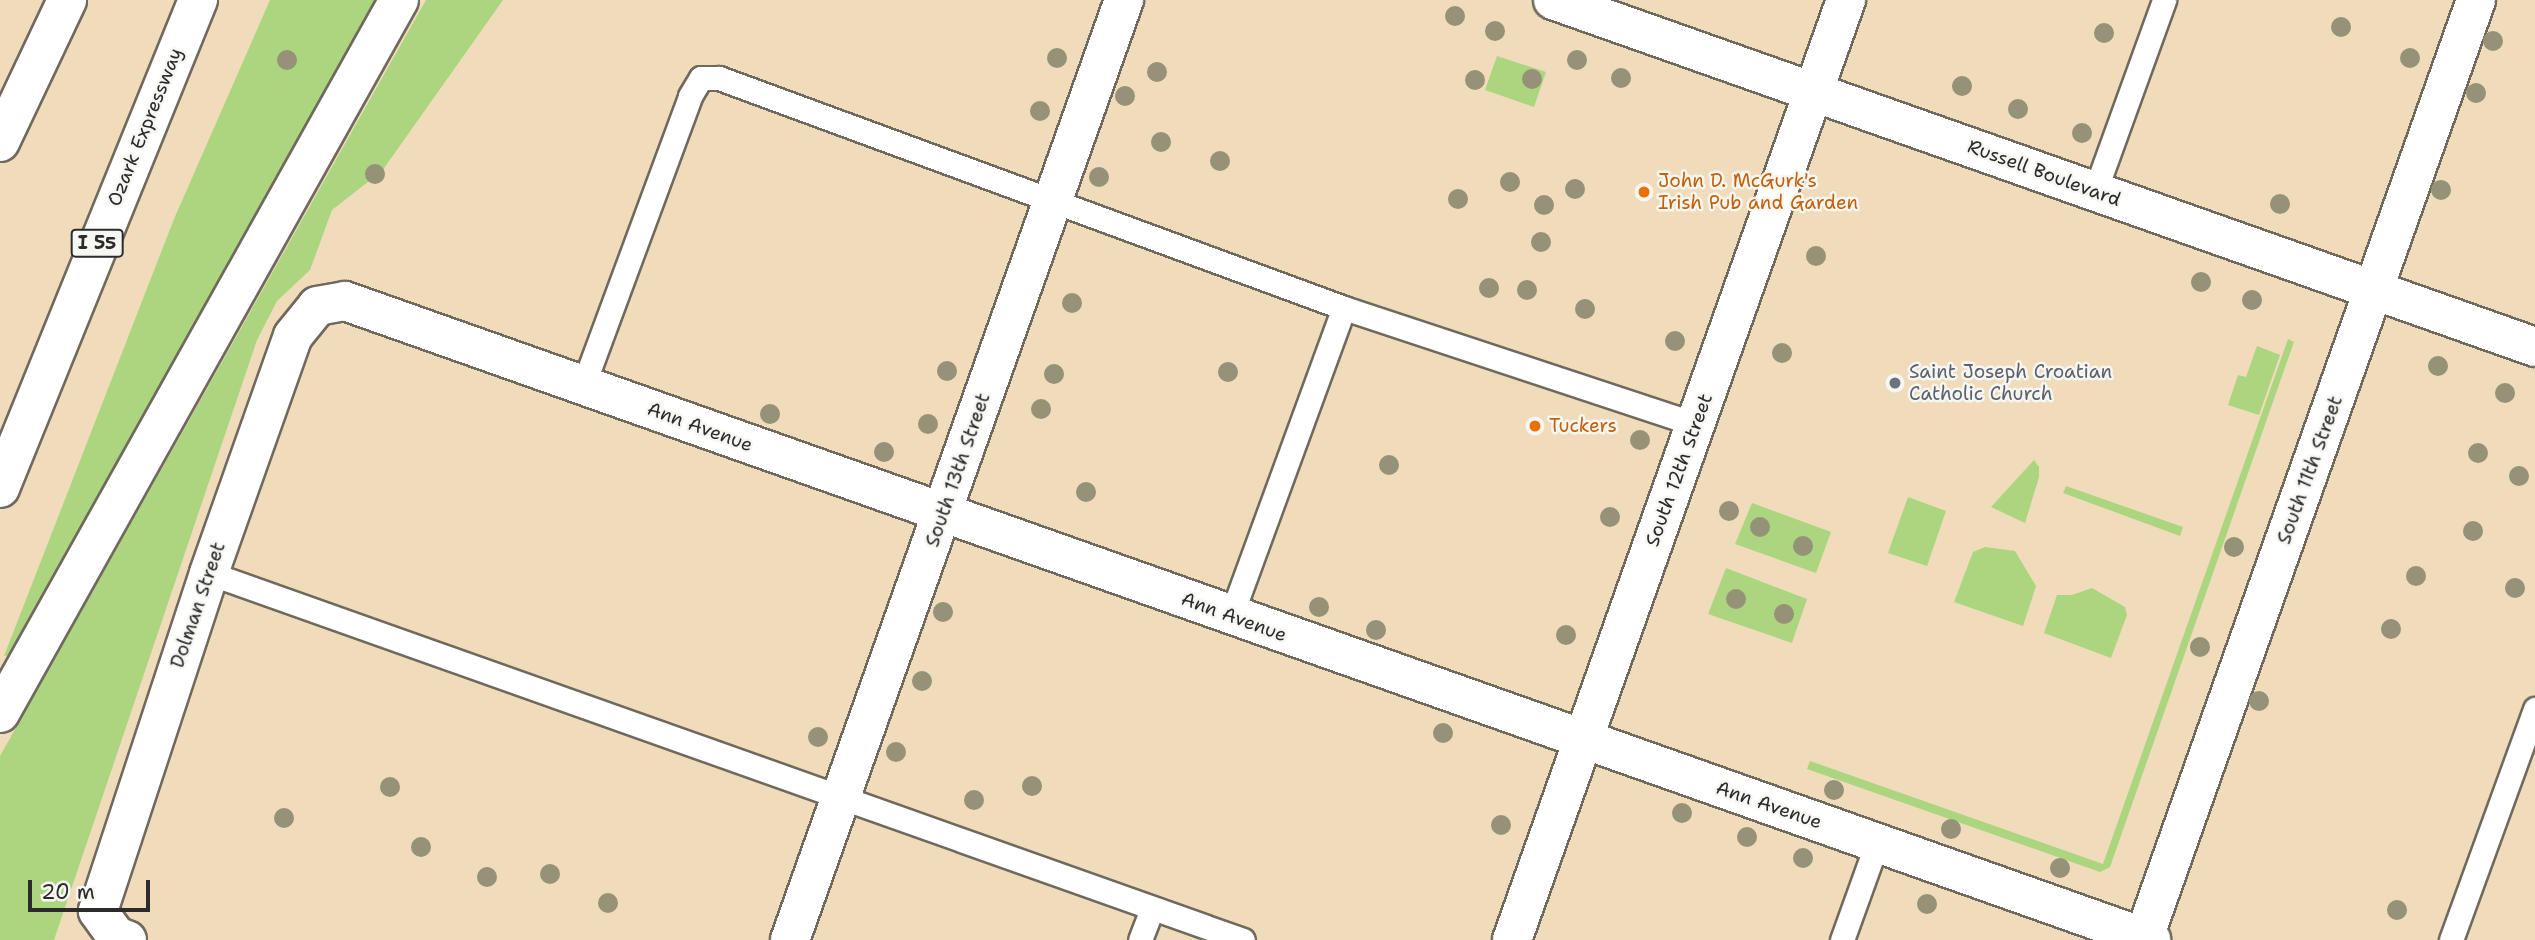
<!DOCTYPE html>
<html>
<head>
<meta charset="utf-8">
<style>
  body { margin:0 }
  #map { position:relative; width:2535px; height:940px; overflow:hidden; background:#f0dcbb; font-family:"Shantell Sans",sans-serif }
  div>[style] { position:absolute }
  .green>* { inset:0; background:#acd580 }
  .roads { filter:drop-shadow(2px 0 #70695d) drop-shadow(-2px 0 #70695d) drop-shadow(0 2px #70695d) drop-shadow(0 -2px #70695d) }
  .service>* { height:23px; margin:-11.5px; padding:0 11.5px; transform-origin:11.5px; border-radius:11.5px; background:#fff }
  .minor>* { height:38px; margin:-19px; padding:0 19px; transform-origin:19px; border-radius:19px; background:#fff }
  .tertiary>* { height:38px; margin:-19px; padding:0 19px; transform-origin:19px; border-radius:19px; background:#fff }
  .secondary>* { height:38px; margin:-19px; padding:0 19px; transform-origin:19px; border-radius:19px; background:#fff }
  .motorway>* { height:38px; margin:-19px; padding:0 19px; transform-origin:19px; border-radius:19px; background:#fff }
  .trees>* { width:20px; height:20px; margin:-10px; border-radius:50%; background:#959277 }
  .dots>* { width:19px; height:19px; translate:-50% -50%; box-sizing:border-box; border:4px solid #f6f6f2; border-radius:50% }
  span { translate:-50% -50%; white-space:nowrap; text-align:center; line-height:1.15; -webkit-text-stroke:5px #f6f6f2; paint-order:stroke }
  .shield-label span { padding:2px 5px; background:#f6f6f2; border:2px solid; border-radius:5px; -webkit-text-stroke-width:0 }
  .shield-label { font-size:18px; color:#2b2b2b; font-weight:700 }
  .street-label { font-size:19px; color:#2b2b2b }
  .food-label { font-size:19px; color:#c56008 }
  .left { translate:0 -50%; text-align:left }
  .worship-label { font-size:19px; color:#5b616d }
  .scale { position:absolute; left:28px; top:880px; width:122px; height:32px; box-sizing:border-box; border:4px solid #2b2b2b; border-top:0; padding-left:9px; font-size:21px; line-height:24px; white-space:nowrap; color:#2b2b2b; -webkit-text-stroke:5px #f6f6f2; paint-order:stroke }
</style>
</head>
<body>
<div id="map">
  <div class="green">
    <div style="clip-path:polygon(270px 0,377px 0,17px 654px,4px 656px,174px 219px)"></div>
    <div style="clip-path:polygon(426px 0,503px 0,382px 171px,332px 210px,310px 270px,277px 301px,257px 340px,54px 940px,0 940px,0 756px)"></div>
    <div style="clip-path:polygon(1497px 56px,1546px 72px,1534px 107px,1485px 90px)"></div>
    <div style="clip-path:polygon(2288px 339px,2294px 342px,2110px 867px,2100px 872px,1807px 769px,1810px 761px,2103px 864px)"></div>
    <div style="clip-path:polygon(2257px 346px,2280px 355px,2259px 415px,2228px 405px,2238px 375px,2246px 377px)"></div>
    <div style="clip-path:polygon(2034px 460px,2039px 467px,2039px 477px,2025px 523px,1991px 507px)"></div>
    <div style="clip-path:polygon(2066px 486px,2183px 527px,2180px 536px,2063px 493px)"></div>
    <div style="clip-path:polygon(1908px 497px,1946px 511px,1927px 566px,1888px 553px)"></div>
    <div style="clip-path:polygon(1752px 503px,1831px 532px,1816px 573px,1735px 544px)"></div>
    <div style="clip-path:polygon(1985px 547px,2015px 551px,2036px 586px,2023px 626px,1954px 602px,1973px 552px)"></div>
    <div style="clip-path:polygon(1726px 568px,1807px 599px,1792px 643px,1708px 614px)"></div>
    <div style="clip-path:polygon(2092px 588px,2125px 607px,2127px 615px,2111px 658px,2044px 633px,2057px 595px,2072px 595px)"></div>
  </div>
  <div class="roads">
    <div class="service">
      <div style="left:2095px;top:191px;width:203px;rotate:-70.1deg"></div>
      <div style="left:583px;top:386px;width:309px;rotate:-69.7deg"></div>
      <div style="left:690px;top:96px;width:21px;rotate:-59deg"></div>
      <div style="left:701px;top:78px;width:18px"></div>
      <div style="left:719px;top:78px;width:666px;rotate:20.2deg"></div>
      <div style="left:1344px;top:308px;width:370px;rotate:18.3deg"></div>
      <div style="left:209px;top:573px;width:1097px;rotate:19.54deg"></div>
      <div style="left:1231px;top:616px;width:328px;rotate:-69.9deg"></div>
      <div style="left:1140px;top:940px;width:34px;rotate:-69deg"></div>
      <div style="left:1842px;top:940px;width:103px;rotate:-70.2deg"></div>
      <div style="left:2451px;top:940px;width:246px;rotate:-70deg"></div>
    </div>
    <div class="minor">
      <div style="left:127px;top:940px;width:12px;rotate:-160deg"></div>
      <div style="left:116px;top:936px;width:31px;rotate:-126deg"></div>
      <div style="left:98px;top:911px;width:356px;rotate:-71.8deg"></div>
      <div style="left:209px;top:573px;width:251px;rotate:-70.5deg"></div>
      <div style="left:293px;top:336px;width:38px;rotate:-51deg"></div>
      <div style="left:317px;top:306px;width:28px;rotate:-10deg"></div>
      <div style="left:345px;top:301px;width:1916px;rotate:19.48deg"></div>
      <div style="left:790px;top:940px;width:998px;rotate:-70.44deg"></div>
      <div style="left:2143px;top:940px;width:997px;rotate:-70.49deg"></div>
    </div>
    <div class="tertiary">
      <div style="left:1512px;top:940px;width:998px;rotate:-70.44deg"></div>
    </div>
    <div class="secondary">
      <div style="left:1553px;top:0;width:1042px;rotate:19.46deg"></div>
    </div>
    <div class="motorway">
      <div style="left:0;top:142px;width:157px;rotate:-64.7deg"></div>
      <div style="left:0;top:488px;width:527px;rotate:-67.92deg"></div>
      <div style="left:0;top:713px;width:817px;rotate:-60.77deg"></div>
    </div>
  </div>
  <div class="trees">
    <div style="left:1455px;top:16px"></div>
    <div style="left:2341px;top:27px"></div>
    <div style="left:1495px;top:31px"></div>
    <div style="left:2104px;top:33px"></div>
    <div style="left:2493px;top:41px"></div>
    <div style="left:1057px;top:58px"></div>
    <div style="left:2410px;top:58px"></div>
    <div style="left:287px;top:60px"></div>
    <div style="left:1577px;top:60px"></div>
    <div style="left:1157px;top:72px"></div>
    <div style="left:1621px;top:78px"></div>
    <div style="left:1532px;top:79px"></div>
    <div style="left:1475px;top:80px"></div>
    <div style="left:1962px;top:86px"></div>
    <div style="left:2476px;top:93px"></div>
    <div style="left:1125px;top:96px"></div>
    <div style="left:2018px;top:109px"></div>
    <div style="left:1040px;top:111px"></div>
    <div style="left:2082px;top:133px"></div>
    <div style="left:1161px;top:142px"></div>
    <div style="left:1220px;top:161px"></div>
    <div style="left:375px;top:174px"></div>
    <div style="left:1099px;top:177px"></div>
    <div style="left:1510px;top:182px"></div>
    <div style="left:1575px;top:189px"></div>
    <div style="left:2441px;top:190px"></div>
    <div style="left:1458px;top:199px"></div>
    <div style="left:2280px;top:204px"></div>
    <div style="left:1544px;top:205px"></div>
    <div style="left:1541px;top:242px"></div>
    <div style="left:1816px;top:256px"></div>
    <div style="left:2201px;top:282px"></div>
    <div style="left:1489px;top:288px"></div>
    <div style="left:1527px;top:290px"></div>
    <div style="left:2252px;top:300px"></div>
    <div style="left:1072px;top:303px"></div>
    <div style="left:1585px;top:309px"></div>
    <div style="left:1675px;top:341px"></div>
    <div style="left:1782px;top:353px"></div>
    <div style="left:2438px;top:366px"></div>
    <div style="left:947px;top:371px"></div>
    <div style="left:1228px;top:372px"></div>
    <div style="left:1054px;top:374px"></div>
    <div style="left:2505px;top:393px"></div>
    <div style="left:1041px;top:409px"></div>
    <div style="left:770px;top:414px"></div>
    <div style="left:928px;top:424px"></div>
    <div style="left:1640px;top:440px"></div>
    <div style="left:884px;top:452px"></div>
    <div style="left:2478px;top:453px"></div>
    <div style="left:1389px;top:465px"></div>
    <div style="left:2519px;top:476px"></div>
    <div style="left:1086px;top:492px"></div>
    <div style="left:1729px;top:511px"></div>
    <div style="left:1610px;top:517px"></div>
    <div style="left:1760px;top:527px"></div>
    <div style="left:2473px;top:531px"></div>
    <div style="left:1803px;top:546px"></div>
    <div style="left:2234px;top:547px"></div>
    <div style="left:2416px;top:576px"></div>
    <div style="left:2515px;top:588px"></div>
    <div style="left:1736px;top:599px"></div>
    <div style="left:1319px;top:607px"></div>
    <div style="left:943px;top:612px"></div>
    <div style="left:1784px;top:614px"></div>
    <div style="left:2391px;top:629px"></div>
    <div style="left:1376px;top:630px"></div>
    <div style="left:1566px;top:635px"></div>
    <div style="left:2200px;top:647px"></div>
    <div style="left:922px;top:681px"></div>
    <div style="left:2259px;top:701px"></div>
    <div style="left:1443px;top:733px"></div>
    <div style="left:818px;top:737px"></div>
    <div style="left:896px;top:752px"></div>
    <div style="left:1032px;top:786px"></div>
    <div style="left:390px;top:787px"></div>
    <div style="left:1834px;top:790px"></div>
    <div style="left:974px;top:800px"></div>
    <div style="left:1682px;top:813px"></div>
    <div style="left:284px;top:818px"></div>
    <div style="left:1501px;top:825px"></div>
    <div style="left:1951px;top:829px"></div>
    <div style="left:1747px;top:837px"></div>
    <div style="left:421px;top:847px"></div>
    <div style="left:1803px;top:858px"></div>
    <div style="left:2060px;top:868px"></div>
    <div style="left:550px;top:874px"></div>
    <div style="left:487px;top:877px"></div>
    <div style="left:608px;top:903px"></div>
    <div style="left:1927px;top:904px"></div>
    <div style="left:2397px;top:910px"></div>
  </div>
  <div class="dots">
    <div style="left:1644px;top:192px;background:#e8710a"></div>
    <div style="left:1895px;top:383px;background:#6b7280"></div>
    <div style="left:1535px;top:426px;background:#e8710a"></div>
  </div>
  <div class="shield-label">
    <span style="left:97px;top:243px">I 55</span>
  </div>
  <div class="street-label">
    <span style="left:145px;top:127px;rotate:-68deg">Ozark Expressway</span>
    <span style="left:2044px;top:173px;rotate:20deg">Russell Boulevard</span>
    <span style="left:700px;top:427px;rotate:20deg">Ann Avenue</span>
    <span style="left:958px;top:470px;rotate:-71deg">South 13th Street</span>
    <span style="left:1679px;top:470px;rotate:-70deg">South 12th Street</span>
    <span style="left:2310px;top:470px;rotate:-70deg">South 11th Street</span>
    <span style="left:198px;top:605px;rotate:-71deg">Dolman Street</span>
    <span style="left:1234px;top:617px;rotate:20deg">Ann Avenue</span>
    <span style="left:1769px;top:805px;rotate:19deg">Ann Avenue</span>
  </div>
  <div class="food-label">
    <span class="left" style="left:1658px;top:192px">John D. McGurk's<br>Irish Pub and Garden</span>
    <span class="left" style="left:1549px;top:426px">Tuckers</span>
  </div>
  <div class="worship-label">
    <span class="left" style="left:1909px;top:383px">Saint Joseph Croatian<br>Catholic Church</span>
  </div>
  <div class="scale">20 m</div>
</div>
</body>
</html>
